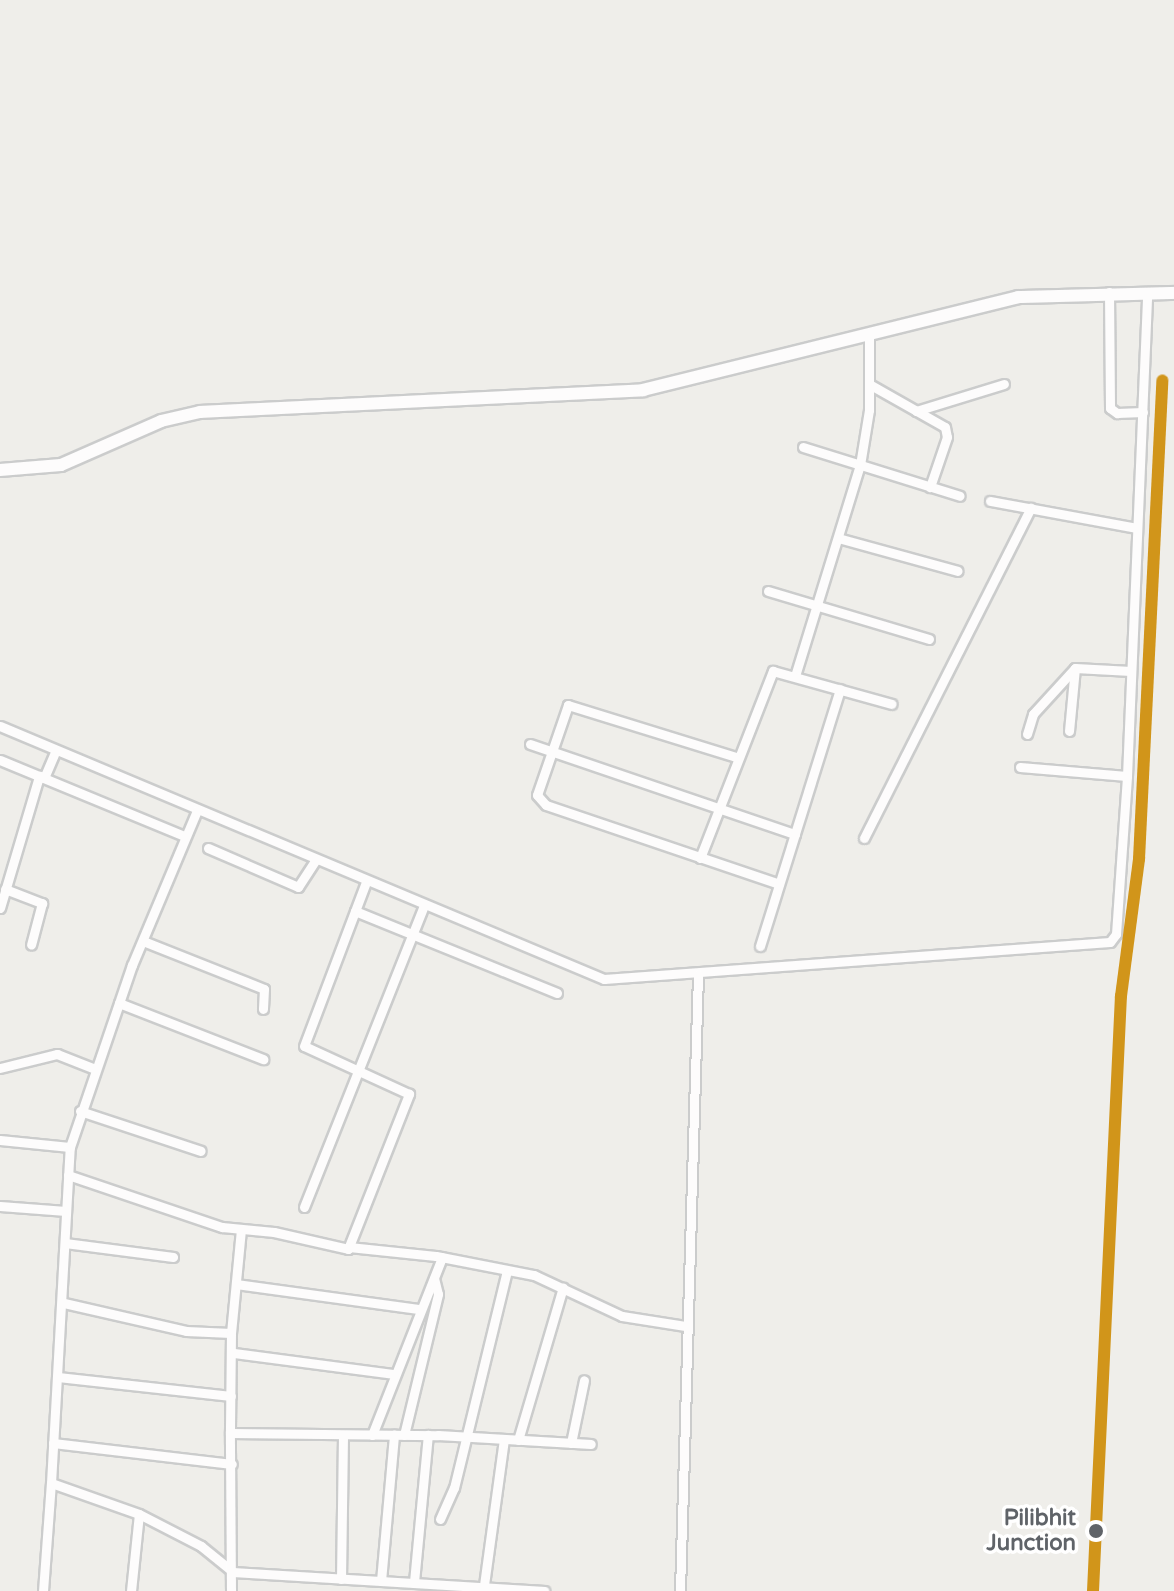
<!DOCTYPE html>
<html>
<head>
<meta charset="utf-8">
<style>
  body { margin:0 }
  #map { position:relative; width:1174px; height:1591px; overflow:hidden; background:#efeeea; font-family:"Varela Round",sans-serif }
  div>[style] { position:absolute }
  .roads { filter:drop-shadow(2px 0 #cbcccc) drop-shadow(-2px 0 #cbcccc) drop-shadow(0 2px #cbcccc) drop-shadow(0 -2px #cbcccc) }
  .street>* { height:9px; margin:-4.5px; padding:0 4.5px; transform-origin:4.5px; border-radius:4.5px; background:#fdfcfc }
  .secondary>* { height:12px; margin:-6px; padding:0 6px; transform-origin:6px; border-radius:6px; background:#fdfcfc }
  .rail-1>* { height:12px; margin:-6px; padding:0 6px; transform-origin:6px; border-radius:6px; background:#d1951a }
  .dots>* { width:22px; height:22px; translate:-50% -50%; box-sizing:border-box; border:4px solid #fff; border-radius:50% }
  span { translate:-50% -50%; white-space:nowrap; text-align:center; line-height:1.15; -webkit-text-stroke:7px #fff; paint-order:stroke }
  .stop-label { font-size:22px; color:#5f6368; font-weight:700 }
  .right { translate:-100% -50%; text-align:right }
</style>
</head>
<body>
<div id="map">
  <div class="roads">
    <div class="street">
      <div style="left:1109px;top:292px;width:116px;rotate:89.5deg"></div>
      <div style="left:1110px;top:408px;width:9px;rotate:36deg"></div>
      <div style="left:1117px;top:413px;width:26px;rotate:-2deg"></div>
      <div style="left:869px;top:384px;width:87px;rotate:29.5deg"></div>
      <div style="left:945px;top:427px;width:10px;rotate:79deg"></div>
      <div style="left:947px;top:437px;width:53px;rotate:108.8deg"></div>
      <div style="left:916px;top:411px;width:92px;rotate:-17.1deg"></div>
      <div style="left:803px;top:447px;width:164px;rotate:17.3deg"></div>
      <div style="left:990px;top:501px;width:149px;rotate:10.4deg"></div>
      <div style="left:838px;top:538px;width:124px;rotate:15.4deg"></div>
      <div style="left:768px;top:591px;width:168px;rotate:16.6deg"></div>
      <div style="left:795px;top:676px;width:221px;rotate:-72.9deg"></div>
      <div style="left:860px;top:465px;width:56px;rotate:-80.7deg"></div>
      <div style="left:869px;top:410px;width:77px;rotate:-90deg"></div>
      <div style="left:0;top:726px;width:655px;rotate:22.73deg"></div>
      <div style="left:604px;top:979px;width:507px;rotate:-4.18deg"></div>
      <div style="left:1110px;top:942px;width:10px;rotate:-53deg"></div>
      <div style="left:1116px;top:934px;width:158px;rotate:-86deg"></div>
      <div style="left:1127px;top:776px;width:482px;rotate:-87.6deg"></div>
      <div style="left:1069px;top:731px;width:63px;rotate:-84.6deg"></div>
      <div style="left:1027px;top:734px;width:21px;rotate:-73deg"></div>
      <div style="left:1033px;top:714px;width:62px;rotate:-47.6deg"></div>
      <div style="left:1075px;top:668px;width:56px;rotate:3.1deg"></div>
      <div style="left:530px;top:744px;width:280px;rotate:18.8deg"></div>
      <div style="left:736px;top:757px;width:176px;rotate:-162.8deg"></div>
      <div style="left:568px;top:705px;width:95px;rotate:109deg"></div>
      <div style="left:537px;top:795px;width:13px;rotate:48deg"></div>
      <div style="left:546px;top:805px;width:246px;rotate:18.7deg"></div>
      <div style="left:0;top:760px;width:199px;rotate:22.4deg"></div>
      <div style="left:1020px;top:767px;width:107px;rotate:4.8deg"></div>
      <div style="left:44px;top:778px;width:30px;rotate:-67deg"></div>
      <div style="left:864px;top:838px;width:370px;rotate:-63.2deg"></div>
      <div style="left:208px;top:848px;width:98px;rotate:23.4deg"></div>
      <div style="left:298px;top:887px;width:31px;rotate:-57deg"></div>
      <div style="left:700px;top:858px;width:201px;rotate:-68.7deg"></div>
      <div style="left:773px;top:671px;width:123px;rotate:15.5deg"></div>
      <div style="left:5px;top:889px;width:40px;rotate:21deg"></div>
      <div style="left:42px;top:903px;width:43px;rotate:104.7deg"></div>
      <div style="left:0;top:908px;width:138px;rotate:-73.5deg"></div>
      <div style="left:355px;top:911px;width:218px;rotate:22.1deg"></div>
      <div style="left:143px;top:941px;width:130px;rotate:21.6deg"></div>
      <div style="left:264px;top:989px;width:20px;rotate:93deg"></div>
      <div style="left:760px;top:946px;width:269px;rotate:-72.7deg"></div>
      <div style="left:119px;top:1003px;width:155px;rotate:21.3deg"></div>
      <div style="left:0;top:1068px;width:59px;rotate:-13.8deg"></div>
      <div style="left:57px;top:1054px;width:41px;rotate:21.5deg"></div>
      <div style="left:80px;top:1111px;width:127px;rotate:18.3deg"></div>
      <div style="left:0;top:1140px;width:70px;rotate:5.7deg"></div>
      <div style="left:68px;top:1175px;width:163px;rotate:18.7deg"></div>
      <div style="left:222px;top:1227px;width:52px;rotate:5.5deg"></div>
      <div style="left:274px;top:1232px;width:76px;rotate:12.9deg"></div>
      <div style="left:348px;top:1249px;width:167px;rotate:-68.5deg"></div>
      <div style="left:409px;top:1094px;width:115px;rotate:-155.4deg"></div>
      <div style="left:304px;top:1046px;width:175px;rotate:-69.3deg"></div>
      <div style="left:0;top:1206px;width:66px;rotate:4.3deg"></div>
      <div style="left:304px;top:1207px;width:324px;rotate:-68.3deg"></div>
      <div style="left:65px;top:1243px;width:109px;rotate:7.4deg"></div>
      <div style="left:349px;top:1247px;width:87px;rotate:5.9deg"></div>
      <div style="left:436px;top:1256px;width:100px;rotate:11deg"></div>
      <div style="left:534px;top:1275px;width:97px;rotate:25deg"></div>
      <div style="left:622px;top:1316px;width:64px;rotate:9deg"></div>
      <div style="left:236px;top:1284px;width:184px;rotate:7.8deg"></div>
      <div style="left:64px;top:1303px;width:125px;rotate:12.9deg"></div>
      <div style="left:186px;top:1331px;width:45px;rotate:2.5deg"></div>
      <div style="left:231px;top:1333px;width:100px;rotate:90.6deg"></div>
      <div style="left:231px;top:1333px;width:104px;rotate:-84.5deg"></div>
      <div style="left:234px;top:1353px;width:160px;rotate:7.5deg"></div>
      <div style="left:58px;top:1377px;width:174px;rotate:6.3deg"></div>
      <div style="left:372px;top:1435px;width:191px;rotate:-68.5deg"></div>
      <div style="left:404px;top:1435px;width:145px;rotate:-76.4deg"></div>
      <div style="left:438px;top:1294px;width:16px;rotate:-104deg"></div>
      <div style="left:518px;top:1440px;width:159px;rotate:-73.6deg"></div>
      <div style="left:53px;top:1443px;width:180px;rotate:6.7deg"></div>
      <div style="left:571px;top:1443px;width:64px;rotate:-78.3deg"></div>
      <div style="left:139px;top:1514px;width:93px;rotate:-160.6deg"></div>
      <div style="left:51px;top:1483px;width:337px;rotate:-86.8deg"></div>
      <div style="left:70px;top:1147px;width:192px;rotate:-71.2deg"></div>
      <div style="left:132px;top:965px;width:168px;rotate:-67.2deg"></div>
      <div style="left:440px;top:1519px;width:34px;rotate:-66deg"></div>
      <div style="left:454px;top:1488px;width:224px;rotate:-76.3deg"></div>
      <div style="left:341px;top:1579px;width:143px;rotate:-89.2deg"></div>
      <div style="left:381px;top:1581px;width:147px;rotate:-84.9deg"></div>
      <div style="left:414px;top:1582px;width:148px;rotate:-84.6deg"></div>
      <div style="left:484px;top:1585px;width:147px;rotate:-82.2deg"></div>
      <div style="left:43px;top:1591px;width:108px;rotate:-85.8deg"></div>
      <div style="left:131px;top:1591px;width:77px;rotate:-84.1deg"></div>
      <div style="left:139px;top:1514px;width:70px;rotate:27.3deg"></div>
      <div style="left:201px;top:1546px;width:41px;rotate:39.1deg"></div>
      <div style="left:233px;top:1572px;width:312px;rotate:3.5deg"></div>
      <div style="left:231px;top:1591px;width:158px;rotate:-90.4deg"></div>
      <div style="left:230px;top:1433px;width:208px;rotate:0.6deg"></div>
      <div style="left:438px;top:1435px;width:153px;rotate:3.4deg"></div>
      <div style="left:680px;top:1591px;width:617px;rotate:-88.33deg"></div>
    </div>
    <div class="secondary">
      <div style="left:0;top:470px;width:61px;rotate:-4.7deg"></div>
      <div style="left:61px;top:465px;width:109px;rotate:-23.7deg"></div>
      <div style="left:161px;top:421px;width:40px;rotate:-13deg"></div>
      <div style="left:200px;top:412px;width:444px;rotate:-2.8deg"></div>
      <div style="left:643px;top:390px;width:386px;rotate:-13.9deg"></div>
      <div style="left:1018px;top:297px;width:156px;rotate:-1.5deg"></div>
    </div>
  </div>
  <div class="rail-1">
    <div style="left:1093px;top:1591px;width:596px;rotate:-87.31deg"></div>
    <div style="left:1121px;top:996px;width:138px;rotate:-82.5deg"></div>
    <div style="left:1139px;top:859px;width:479px;rotate:-87.2deg"></div>
  </div>
  <div class="dots">
    <div style="left:1096px;top:1531px;background:#5f6368"></div>
  </div>
  <div class="stop-label">
    <span class="right" style="left:1076px;top:1531px">Pilibhit<br>Junction</span>
  </div>
</div>
</body>
</html>
